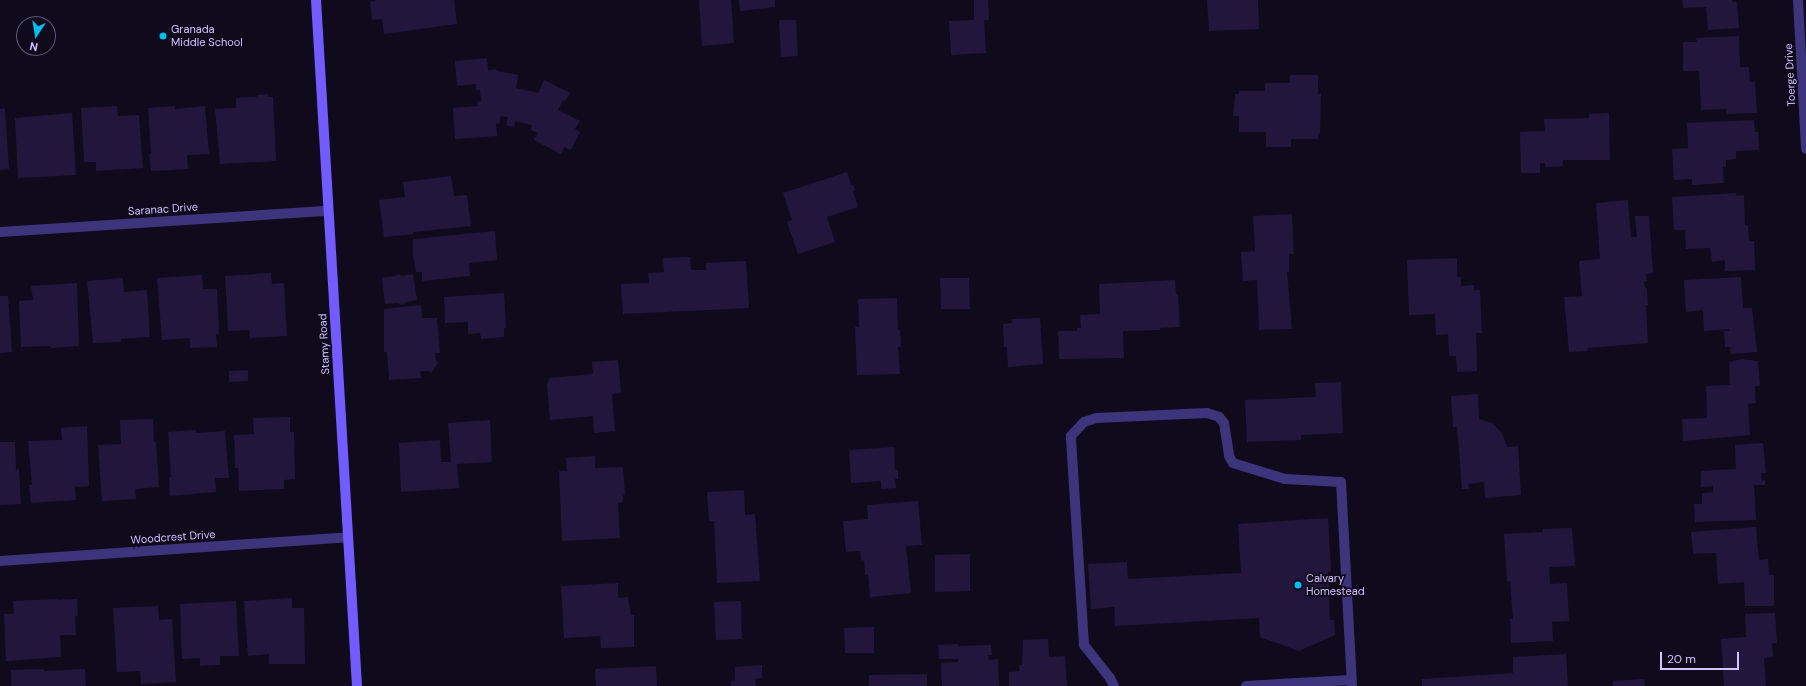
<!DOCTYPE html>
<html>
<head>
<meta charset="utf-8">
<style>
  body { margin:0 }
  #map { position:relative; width:1806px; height:686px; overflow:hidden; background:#0f0b1c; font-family:"DM Sans",sans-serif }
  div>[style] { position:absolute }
  .building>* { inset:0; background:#22163d }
  .lane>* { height:10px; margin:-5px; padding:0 5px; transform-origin:5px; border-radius:5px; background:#3e347c }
  .street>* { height:10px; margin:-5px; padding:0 5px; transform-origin:5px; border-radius:5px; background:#3e347c }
  .secondary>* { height:10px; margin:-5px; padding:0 5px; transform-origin:5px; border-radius:5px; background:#725cff }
  .dots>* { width:11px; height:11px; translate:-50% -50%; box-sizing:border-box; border:2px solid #0f0b1c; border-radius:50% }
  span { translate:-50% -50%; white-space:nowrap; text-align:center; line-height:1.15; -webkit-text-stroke:3.5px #0f0b1c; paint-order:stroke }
  .poi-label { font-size:11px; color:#d2c5ff }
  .left { translate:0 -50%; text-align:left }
  .street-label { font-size:11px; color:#d2c5ff }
  .north { position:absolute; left:16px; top:16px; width:40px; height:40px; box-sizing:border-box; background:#0f0b1c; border:1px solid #5d5577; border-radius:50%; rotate:192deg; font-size:11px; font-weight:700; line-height:16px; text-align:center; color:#d2c5ff }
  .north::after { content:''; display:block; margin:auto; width:14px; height:18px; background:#00bff0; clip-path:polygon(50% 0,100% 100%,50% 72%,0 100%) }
  .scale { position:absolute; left:1660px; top:652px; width:79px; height:18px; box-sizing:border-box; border:2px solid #d2c5ff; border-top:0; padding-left:5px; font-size:12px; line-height:14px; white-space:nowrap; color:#d2c5ff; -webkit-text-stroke:3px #0f0b1c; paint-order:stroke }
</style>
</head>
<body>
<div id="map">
  <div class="building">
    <div style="clip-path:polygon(377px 0,454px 0,457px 24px,384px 34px,382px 19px,372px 20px,370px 2px)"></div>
    <div style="clip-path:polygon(699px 0,731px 0,734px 43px,702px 46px)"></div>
    <div style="clip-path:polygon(739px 0,775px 0,775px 7px,740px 11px)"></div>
    <div style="clip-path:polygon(974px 0,988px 0,989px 20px,984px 20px,986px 53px,951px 55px,949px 21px,974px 20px)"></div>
    <div style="clip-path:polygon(1207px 0,1258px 0,1259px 29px,1209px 31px)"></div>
    <div style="clip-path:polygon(1682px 0,1732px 0,1732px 2px,1737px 2px,1739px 28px,1708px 30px,1706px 7px,1683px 8px)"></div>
    <div style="clip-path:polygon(779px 20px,796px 20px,798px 56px,781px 57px)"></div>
    <div style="clip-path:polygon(1739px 36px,1740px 67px,1749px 67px,1750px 82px,1755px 82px,1757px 113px,1727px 114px,1726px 109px,1701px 110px,1699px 71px,1683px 71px,1683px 42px,1697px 42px,1696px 38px)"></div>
    <div style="clip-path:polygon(487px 58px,488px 70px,496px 69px,497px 71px,518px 75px,516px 88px,538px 93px,544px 80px,570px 93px,565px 101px,563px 100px,558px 110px,580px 121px,575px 129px,580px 132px,571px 150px,564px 147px,561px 154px,534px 140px,538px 133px,531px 130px,532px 125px,515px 121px,514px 127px,506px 125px,508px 117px,501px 116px,499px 124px,496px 123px,497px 136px,455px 139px,453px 108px,478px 106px,477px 102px,481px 101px,480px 90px,476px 90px,476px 84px,457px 86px,455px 61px)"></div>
    <div style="clip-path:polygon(1290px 75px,1318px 75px,1318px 94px,1321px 94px,1320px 133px,1318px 134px,1318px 139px,1291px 139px,1291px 147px,1266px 147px,1266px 132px,1239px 132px,1239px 116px,1233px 116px,1235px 94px,1239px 94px,1239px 91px,1265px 91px,1265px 83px,1290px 83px)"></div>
    <div style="clip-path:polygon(268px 94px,268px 97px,273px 97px,276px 161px,220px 164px,215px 109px,236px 108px,236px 98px,257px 97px,257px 95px)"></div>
    <div style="clip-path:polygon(117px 106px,118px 116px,139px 115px,143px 168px,96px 171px,96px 162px,84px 162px,81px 108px)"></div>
    <div style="clip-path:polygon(175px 106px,175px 109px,205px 106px,209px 154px,187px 155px,188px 169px,151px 171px,149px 154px,151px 154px,148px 108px)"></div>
    <div style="clip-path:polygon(5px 108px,9px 169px,0 170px,0 109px)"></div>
    <div style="clip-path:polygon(72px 113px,76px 175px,18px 178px,15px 118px)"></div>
    <div style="clip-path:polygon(1609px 113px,1610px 160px,1563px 160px,1563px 166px,1545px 167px,1545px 163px,1540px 163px,1540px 173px,1521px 173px,1520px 132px,1545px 131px,1544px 119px,1589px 118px,1589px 114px)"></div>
    <div style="clip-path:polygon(1754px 120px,1755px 132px,1758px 132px,1759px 150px,1736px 151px,1736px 159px,1726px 160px,1726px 167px,1723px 167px,1724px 183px,1692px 185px,1692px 179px,1674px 180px,1672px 149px,1688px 148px,1687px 123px)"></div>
    <div style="clip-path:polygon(847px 172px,851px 185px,853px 184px,855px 190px,853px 191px,858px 207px,827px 217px,835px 242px,798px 254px,787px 222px,792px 220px,783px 193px)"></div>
    <div style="clip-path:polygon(451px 176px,454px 196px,467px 195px,471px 226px,413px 232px,414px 234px,384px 237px,379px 200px,405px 197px,403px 182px)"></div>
    <div style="clip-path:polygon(1736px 193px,1736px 196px,1744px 195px,1745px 225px,1748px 225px,1749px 241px,1754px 241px,1755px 270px,1725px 271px,1725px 260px,1712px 262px,1710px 248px,1686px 249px,1685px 230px,1674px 230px,1672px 197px)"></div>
    <div style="clip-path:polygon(1628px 200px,1631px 237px,1637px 237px,1635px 216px,1649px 216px,1653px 273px,1646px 274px,1647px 281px,1644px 281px,1645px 288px,1647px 288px,1648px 305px,1646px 305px,1648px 343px,1587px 348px,1588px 351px,1569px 352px,1564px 297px,1582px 296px,1579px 261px,1600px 259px,1596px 203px)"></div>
    <div style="clip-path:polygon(1292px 214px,1294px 254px,1289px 254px,1289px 272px,1287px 272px,1292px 329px,1259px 330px,1257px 280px,1243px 281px,1241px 252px,1255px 251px,1253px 216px)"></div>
    <div style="clip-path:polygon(495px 231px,497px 260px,469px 263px,470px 276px,422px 281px,422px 272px,416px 272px,413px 255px,413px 239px)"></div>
    <div style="clip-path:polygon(690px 257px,691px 270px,706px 270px,706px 263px,746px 261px,749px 308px,623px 314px,621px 284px,649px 283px,648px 273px,664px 272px,663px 258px)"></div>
    <div style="clip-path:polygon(1457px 258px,1457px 277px,1461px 277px,1461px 286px,1474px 285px,1474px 290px,1480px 290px,1482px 333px,1476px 333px,1477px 371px,1457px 372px,1456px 356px,1449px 356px,1448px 334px,1436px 335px,1435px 314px,1409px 315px,1407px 260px)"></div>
    <div style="clip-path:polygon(271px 273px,272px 284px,284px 283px,287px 336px,250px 338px,249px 330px,228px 331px,225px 276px)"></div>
    <div style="clip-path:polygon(398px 274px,402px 276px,413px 274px,417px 300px,406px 302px,402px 305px,398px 303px,385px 304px,382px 278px,395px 276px)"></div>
    <div style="clip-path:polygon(202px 275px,203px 289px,217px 289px,219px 334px,216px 334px,217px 347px,190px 348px,190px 338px,162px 340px,157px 278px)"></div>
    <div style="clip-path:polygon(1741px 277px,1743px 308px,1752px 308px,1757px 352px,1731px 354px,1730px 347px,1725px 347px,1724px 331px,1729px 331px,1729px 329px,1704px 331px,1703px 310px,1686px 312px,1684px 280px)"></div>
    <div style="clip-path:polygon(123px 278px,124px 292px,147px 290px,150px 337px,121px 339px,121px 342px,93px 343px,87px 281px)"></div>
    <div style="clip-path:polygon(940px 278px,969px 278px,970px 309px,941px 309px)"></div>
    <div style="clip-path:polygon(1175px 280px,1176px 294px,1178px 295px,1180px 327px,1160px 328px,1160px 330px,1123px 331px,1124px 358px,1059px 359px,1058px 331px,1077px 331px,1077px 328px,1081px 328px,1080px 315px,1100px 314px,1099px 284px)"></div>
    <div style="clip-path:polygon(77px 283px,79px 346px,51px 348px,51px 346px,21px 347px,19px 301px,33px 300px,31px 286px)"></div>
    <div style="clip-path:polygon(504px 293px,506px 328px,504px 328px,504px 337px,481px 339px,480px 333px,468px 334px,468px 322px,445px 323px,444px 297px)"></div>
    <div style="clip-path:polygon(0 296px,8px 296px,12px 352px,0 353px)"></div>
    <div style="clip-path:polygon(897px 298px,898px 330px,900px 330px,901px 347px,898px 347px,900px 374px,857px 375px,855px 327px,859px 327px,858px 299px)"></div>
    <div style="clip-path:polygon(421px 305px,422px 318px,437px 318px,440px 353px,435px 353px,436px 361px,438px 363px,431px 373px,428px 371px,420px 371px,421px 378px,389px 380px,387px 352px,384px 352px,384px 309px)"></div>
    <div style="clip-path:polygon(1040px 318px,1043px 364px,1008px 367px,1007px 347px,1004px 347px,1003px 324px,1012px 323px,1012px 319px)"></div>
    <div style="clip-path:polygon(1742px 359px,1758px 361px,1760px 386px,1755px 386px,1756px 403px,1748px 404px,1750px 435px,1683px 441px,1682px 419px,1707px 418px,1706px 386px,1730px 385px,1729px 362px)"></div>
    <div style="clip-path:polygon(618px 360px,621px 393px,612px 394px,615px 431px,594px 433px,593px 416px,550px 420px,547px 384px,550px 378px,593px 374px,592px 362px)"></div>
    <div style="clip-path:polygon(248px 370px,248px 381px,229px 382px,229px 371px)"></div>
    <div style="clip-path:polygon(1341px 382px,1343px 433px,1301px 435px,1301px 440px,1247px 442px,1245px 400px,1316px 397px,1315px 383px)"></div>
    <div style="clip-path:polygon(1478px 394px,1479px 419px,1492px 423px,1502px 433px,1507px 447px,1518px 446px,1521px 495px,1485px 498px,1484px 482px,1468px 484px,1469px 489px,1462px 489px,1457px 427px,1453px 427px,1451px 396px)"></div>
    <div style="clip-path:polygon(290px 417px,290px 432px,294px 432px,295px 479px,284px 480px,284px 489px,239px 491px,238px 468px,235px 468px,234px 435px,254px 434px,253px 418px)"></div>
    <div style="clip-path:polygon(153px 419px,154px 442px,156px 441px,159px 487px,135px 489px,136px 499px,102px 501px,98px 445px,121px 444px,120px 420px)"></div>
    <div style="clip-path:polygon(490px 420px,492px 462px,457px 464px,459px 488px,401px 492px,399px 443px,440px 440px,441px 462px,451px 462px,448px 423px)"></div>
    <div style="clip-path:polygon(87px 426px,89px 486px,75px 487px,76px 500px,31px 503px,29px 485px,32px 485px,28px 441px,62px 440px,61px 428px)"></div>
    <div style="clip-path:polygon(196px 430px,196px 433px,225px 431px,229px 478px,215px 478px,216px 492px,170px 496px,169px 477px,171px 477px,168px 432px)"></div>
    <div style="clip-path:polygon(0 442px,15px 442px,16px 470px,19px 469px,21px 504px,0 505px)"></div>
    <div style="clip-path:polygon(1763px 443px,1766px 473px,1761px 473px,1762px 481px,1765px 480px,1765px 485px,1754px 485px,1756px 520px,1695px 522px,1694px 504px,1702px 504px,1702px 493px,1713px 492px,1713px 486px,1701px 487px,1701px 471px,1736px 469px,1735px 445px)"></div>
    <div style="clip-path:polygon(894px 447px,895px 470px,898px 470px,898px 479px,895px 479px,896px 488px,881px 489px,881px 481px,851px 483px,849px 450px)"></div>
    <div style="clip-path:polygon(595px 456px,595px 468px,623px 467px,625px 495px,623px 495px,623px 502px,618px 503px,620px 538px,562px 541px,559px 471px,567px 471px,566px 458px)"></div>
    <div style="clip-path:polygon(744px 490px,745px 515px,755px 514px,760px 581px,717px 583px,714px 521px,709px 521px,707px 492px)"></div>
    <div style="clip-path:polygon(918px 501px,922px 545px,906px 546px,911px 593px,870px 597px,868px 575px,865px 575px,864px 560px,861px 561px,860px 551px,846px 552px,843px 521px,868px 519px,867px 505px)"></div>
    <div style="clip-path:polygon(1328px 518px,1331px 571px,1328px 572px,1330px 620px,1334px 620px,1335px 635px,1299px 651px,1260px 637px,1259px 618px,1115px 626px,1114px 607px,1091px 609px,1088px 564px,1127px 562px,1128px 579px,1241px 573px,1238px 524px)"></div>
    <div style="clip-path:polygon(1756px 527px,1759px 560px,1768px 559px,1769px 575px,1774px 575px,1774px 606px,1745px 606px,1744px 582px,1718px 584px,1716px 553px,1693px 554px,1691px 532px)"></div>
    <div style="clip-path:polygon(1572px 528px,1575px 566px,1549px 567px,1550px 584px,1567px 583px,1569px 621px,1552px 622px,1553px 641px,1511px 643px,1510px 619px,1513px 619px,1510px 581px,1507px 581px,1504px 534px,1543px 532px,1543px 529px)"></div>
    <div style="clip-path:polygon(970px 554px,970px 591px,935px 592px,935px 555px)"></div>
    <div style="clip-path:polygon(618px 583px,618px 598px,628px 597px,631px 615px,634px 615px,634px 647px,601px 648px,600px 636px,564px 638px,561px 586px)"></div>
    <div style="clip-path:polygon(292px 598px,292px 608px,304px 608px,305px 664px,269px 664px,269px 654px,248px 656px,244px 601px)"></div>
    <div style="clip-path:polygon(57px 599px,57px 600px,77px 599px,78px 616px,75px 616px,76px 635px,60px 635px,61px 657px,6px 661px,4px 614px,14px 614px,13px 601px)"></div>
    <div style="clip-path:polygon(236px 601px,239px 656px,220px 656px,220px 665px,200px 666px,200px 658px,182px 659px,180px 604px)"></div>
    <div style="clip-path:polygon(741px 601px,742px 639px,716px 640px,714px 602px)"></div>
    <div style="clip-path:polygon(158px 606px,159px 620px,172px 619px,176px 682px,141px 684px,140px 671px,117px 672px,113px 608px)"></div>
    <div style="clip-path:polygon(1775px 613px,1777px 643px,1772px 643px,1773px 657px,1764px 658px,1766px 686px,1724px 686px,1721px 639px,1746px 637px,1745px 614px)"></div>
    <div style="clip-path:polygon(874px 627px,874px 653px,845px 653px,844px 628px)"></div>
    <div style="clip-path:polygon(1048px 639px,1049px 657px,1065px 656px,1067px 686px,1009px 686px,1009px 672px,1020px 671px,1019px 665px,1022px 665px,1023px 640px)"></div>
    <div style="clip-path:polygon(958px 644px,958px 646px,991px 645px,992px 655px,988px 655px,989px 660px,998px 659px,999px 686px,942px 686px,941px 663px,958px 662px,958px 659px,939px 659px,938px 645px)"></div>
    <div style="clip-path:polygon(1566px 654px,1568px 686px,1422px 686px,1422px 679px,1513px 673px,1513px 657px)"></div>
    <div style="clip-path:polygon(762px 665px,762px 678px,755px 679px,756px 686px,731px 686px,731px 681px,735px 681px,735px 667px)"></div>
    <div style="clip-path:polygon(656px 666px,657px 686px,596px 686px,595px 669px)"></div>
    <div style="clip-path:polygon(44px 669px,44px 671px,85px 669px,86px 686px,11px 686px,11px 670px)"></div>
    <div style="clip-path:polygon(927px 674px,927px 686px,869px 686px,869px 675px)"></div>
    <div style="clip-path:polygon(1644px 679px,1645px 686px,1613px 686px,1613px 681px)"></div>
  </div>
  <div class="lane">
    <div style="left:1114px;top:686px;width:9px;rotate:-117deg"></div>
    <div style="left:1110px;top:678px;width:42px;rotate:-128.2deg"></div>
    <div style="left:1084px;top:645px;width:209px;rotate:-93.6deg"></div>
    <div style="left:1071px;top:436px;width:19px;rotate:-47deg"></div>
    <div style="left:1084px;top:422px;width:13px;rotate:-18deg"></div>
    <div style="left:1096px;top:418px;width:111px;rotate:-2.6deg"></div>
    <div style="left:1207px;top:413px;width:13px;rotate:18deg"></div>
    <div style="left:1219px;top:417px;width:8px;rotate:50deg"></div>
    <div style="left:1224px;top:423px;width:33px;rotate:81deg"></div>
    <div style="left:1229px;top:456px;width:8px;rotate:60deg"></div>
    <div style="left:1233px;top:463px;width:54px;rotate:17.1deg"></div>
    <div style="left:1285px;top:479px;width:56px;rotate:3.1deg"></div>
    <div style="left:1341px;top:482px;width:204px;rotate:86.9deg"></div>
    <div style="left:1246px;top:686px;width:105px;rotate:-3.3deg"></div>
  </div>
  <div class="street">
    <div style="left:1798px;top:0;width:149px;rotate:86.9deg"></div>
    <div style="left:0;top:232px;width:329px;rotate:-3.7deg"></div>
    <div style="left:0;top:561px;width:349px;rotate:-3.9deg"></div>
  </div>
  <div class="secondary">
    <div style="left:316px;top:0;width:687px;rotate:86.58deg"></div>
  </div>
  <div class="dots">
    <div style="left:163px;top:36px;background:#00bff0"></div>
    <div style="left:1298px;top:585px;background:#00bff0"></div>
  </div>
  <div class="poi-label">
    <span class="left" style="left:171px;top:36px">Granada<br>Middle School</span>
    <span class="left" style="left:1306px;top:585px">Calvary<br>Homestead</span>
  </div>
  <div class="street-label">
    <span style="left:1790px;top:75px;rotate:-93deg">Toerge Drive</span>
    <span style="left:163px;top:209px;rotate:-4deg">Saranac Drive</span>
    <span style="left:324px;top:344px;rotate:-93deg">Stamy Road</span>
    <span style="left:173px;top:537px;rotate:-4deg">Woodcrest Drive</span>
  </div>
  <div class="north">N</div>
  <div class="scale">20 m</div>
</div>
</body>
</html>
